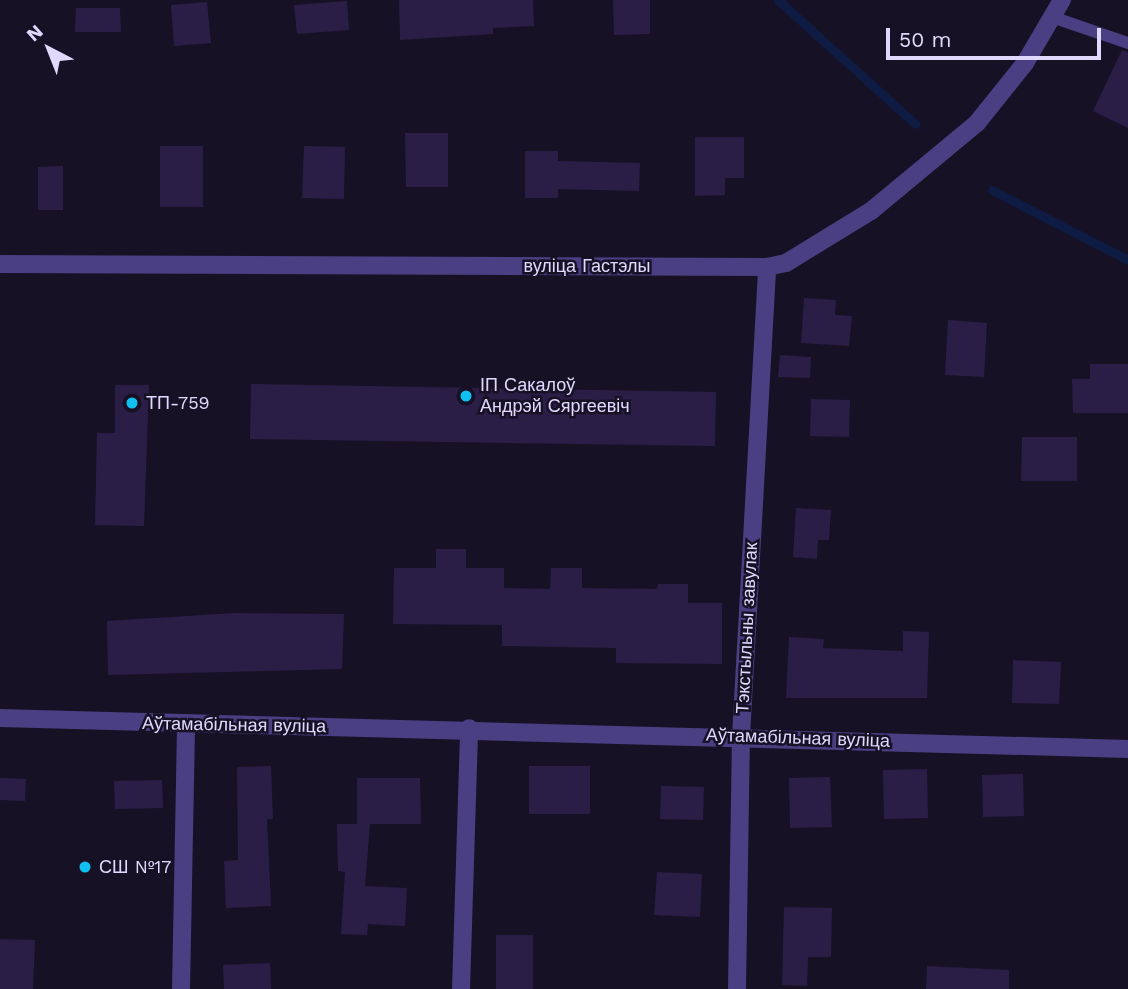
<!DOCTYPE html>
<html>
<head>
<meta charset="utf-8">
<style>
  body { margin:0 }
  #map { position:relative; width:1128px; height:989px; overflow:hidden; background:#171126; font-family:"Work Sans",sans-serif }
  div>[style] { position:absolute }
  .stream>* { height:9px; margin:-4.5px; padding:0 4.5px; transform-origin:4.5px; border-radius:4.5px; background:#0e1b42 }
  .building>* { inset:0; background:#2b1e46 }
  .lane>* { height:12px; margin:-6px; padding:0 6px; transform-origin:6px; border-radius:6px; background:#493f82 }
  .street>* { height:18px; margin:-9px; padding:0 9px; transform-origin:9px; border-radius:9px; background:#493f82 }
  .dots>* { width:19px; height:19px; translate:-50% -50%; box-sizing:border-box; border:4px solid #171126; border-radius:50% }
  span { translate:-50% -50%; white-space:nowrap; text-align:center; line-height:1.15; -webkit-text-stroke:5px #171126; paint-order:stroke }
  .street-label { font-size:18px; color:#e1d8fd }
  .poi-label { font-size:18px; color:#e1d8fd }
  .left { translate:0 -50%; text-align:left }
  .north { position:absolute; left:14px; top:14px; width:70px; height:70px; -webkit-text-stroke:5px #171126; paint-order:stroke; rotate:318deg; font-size:19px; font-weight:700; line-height:28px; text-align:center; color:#e1d8fd }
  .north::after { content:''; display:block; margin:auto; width:24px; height:32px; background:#e1d8fd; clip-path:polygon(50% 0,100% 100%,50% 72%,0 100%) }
  .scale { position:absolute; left:886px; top:28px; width:215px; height:32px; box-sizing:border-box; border:4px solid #e1d8fd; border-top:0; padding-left:9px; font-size:21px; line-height:24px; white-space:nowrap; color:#e1d8fd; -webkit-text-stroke:5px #171126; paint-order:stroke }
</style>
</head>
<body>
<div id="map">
  <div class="stream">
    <div style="left:778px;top:0;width:185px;rotate:42.1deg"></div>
    <div style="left:992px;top:190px;width:153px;rotate:27.2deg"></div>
  </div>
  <div class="building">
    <div style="clip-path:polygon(399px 0,533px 0,534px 26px,493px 28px,493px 34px,400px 40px)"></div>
    <div style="clip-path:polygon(613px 0,650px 0,650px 34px,614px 35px)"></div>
    <div style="clip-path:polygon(347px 1px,349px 30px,297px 34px,294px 5px)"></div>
    <div style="clip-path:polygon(207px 2px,211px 43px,174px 46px,171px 5px)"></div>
    <div style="clip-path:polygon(76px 8px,120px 8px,121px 32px,75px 32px)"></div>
    <div style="clip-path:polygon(1122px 50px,1128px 52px,1128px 128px,1093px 111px)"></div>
    <div style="clip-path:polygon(405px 133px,448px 133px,448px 187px,406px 187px)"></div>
    <div style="clip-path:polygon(695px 137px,744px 137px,744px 178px,725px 178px,725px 195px,695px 196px)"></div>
    <div style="clip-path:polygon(160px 146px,203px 146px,203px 207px,160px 207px)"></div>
    <div style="clip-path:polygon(304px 146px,345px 147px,344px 199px,302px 198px)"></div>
    <div style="clip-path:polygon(525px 151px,558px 151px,558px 161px,640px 163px,639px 191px,558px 189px,558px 198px,525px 198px)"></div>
    <div style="clip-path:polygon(63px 166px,63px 210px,38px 210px,38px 167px)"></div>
    <div style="clip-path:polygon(804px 298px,836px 300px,835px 315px,852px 316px,849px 346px,801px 343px)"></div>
    <div style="clip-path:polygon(948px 320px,987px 323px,984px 377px,945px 375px)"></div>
    <div style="clip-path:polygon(780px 355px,811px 357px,810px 378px,778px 377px)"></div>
    <div style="clip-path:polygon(1090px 364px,1128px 364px,1128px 413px,1073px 413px,1072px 379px,1090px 379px)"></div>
    <div style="clip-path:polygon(251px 384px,716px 392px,715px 446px,250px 439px)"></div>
    <div style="clip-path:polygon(115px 385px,149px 385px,144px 526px,95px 525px,97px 433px,115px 433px)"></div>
    <div style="clip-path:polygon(811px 399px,850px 400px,849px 437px,810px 436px)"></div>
    <div style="clip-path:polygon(1022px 437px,1077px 437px,1077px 481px,1021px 481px)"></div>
    <div style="clip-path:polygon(796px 508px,831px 510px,829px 540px,818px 540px,817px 559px,793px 557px)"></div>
    <div style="clip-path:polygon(436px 549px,466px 549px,466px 568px,504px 568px,504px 588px,550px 589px,551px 568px,582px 568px,582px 588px,657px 589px,658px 584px,688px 584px,688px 603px,722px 603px,722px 664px,616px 663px,616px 648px,502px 646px,502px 625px,393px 624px,394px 568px,436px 568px)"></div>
    <div style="clip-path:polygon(235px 613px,344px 614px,342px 669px,108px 675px,107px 621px)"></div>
    <div style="clip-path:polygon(903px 631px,929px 632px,927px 698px,786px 698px,789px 637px,824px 639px,823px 648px,903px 651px)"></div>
    <div style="clip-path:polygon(1013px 660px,1061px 662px,1059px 704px,1012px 703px)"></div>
    <div style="clip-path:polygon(271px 766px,273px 819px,267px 819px,271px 906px,226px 908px,224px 861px,238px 860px,237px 767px)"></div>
    <div style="clip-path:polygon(529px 766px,590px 766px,590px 814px,529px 814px)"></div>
    <div style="clip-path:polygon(927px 769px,928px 818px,884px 819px,883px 770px)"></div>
    <div style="clip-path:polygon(1023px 774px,1024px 816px,983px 817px,982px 775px)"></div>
    <div style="clip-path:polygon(830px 777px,832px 827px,790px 828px,789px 778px)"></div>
    <div style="clip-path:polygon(0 778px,26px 779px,25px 801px,0 800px)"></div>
    <div style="clip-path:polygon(357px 778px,420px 778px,421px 824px,370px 824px,365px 886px,407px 888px,405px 926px,368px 924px,367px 935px,341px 934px,345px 872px,338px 871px,337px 824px,357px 824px)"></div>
    <div style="clip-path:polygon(162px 780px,163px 808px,115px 809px,114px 781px)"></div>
    <div style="clip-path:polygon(661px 786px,704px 787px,703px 820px,660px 819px)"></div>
    <div style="clip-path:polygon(657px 872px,702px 874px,700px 917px,654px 915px)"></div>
    <div style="clip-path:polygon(784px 907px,832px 908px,831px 957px,808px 957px,807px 986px,782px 985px)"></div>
    <div style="clip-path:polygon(496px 935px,533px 935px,533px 989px,496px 989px)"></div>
    <div style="clip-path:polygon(0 939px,35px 940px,33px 989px,0 989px)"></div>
    <div style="clip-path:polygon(270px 963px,271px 989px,224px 989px,223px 965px)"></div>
    <div style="clip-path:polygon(927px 966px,1009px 970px,1009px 989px,926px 989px)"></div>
  </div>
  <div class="lane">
    <div style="left:1052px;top:17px;width:80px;rotate:18.9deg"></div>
  </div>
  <div class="street">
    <div style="left:0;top:264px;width:767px;rotate:0.22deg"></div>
    <div style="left:767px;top:267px;width:19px;rotate:-12deg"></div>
    <div style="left:786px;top:263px;width:100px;rotate:-31.5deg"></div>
    <div style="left:871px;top:211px;width:138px;rotate:-39.7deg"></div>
    <div style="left:977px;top:123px;width:77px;rotate:-51.3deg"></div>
    <div style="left:1025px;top:63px;width:73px;rotate:-59.6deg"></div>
    <div style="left:0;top:718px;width:1128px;rotate:1.57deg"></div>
    <div style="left:181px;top:989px;width:264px;rotate:-88.9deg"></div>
    <div style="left:461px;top:989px;width:261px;rotate:-88.2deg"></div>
    <div style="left:737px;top:989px;width:253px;rotate:-89.1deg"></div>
    <div style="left:741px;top:736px;width:470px;rotate:-86.8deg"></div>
  </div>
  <div class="dots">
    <div style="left:466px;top:396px;background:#10c0f1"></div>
    <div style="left:132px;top:403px;background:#10c0f1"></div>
    <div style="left:85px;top:867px;background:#10c0f1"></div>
  </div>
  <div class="street-label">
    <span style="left:587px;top:266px">вуліца Гастэлы</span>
    <span style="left:747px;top:628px;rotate:-87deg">Тэкстыльны завулак</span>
    <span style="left:234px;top:725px;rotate:1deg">Аўтамабільная вуліца</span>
    <span style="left:798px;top:738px;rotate:2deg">Аўтамабільная вуліца</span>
  </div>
  <div class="poi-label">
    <span class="left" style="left:480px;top:396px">ІП Сакалоў<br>Андрэй Сяргеевіч</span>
    <span class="left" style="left:146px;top:403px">ТП-759</span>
    <span class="left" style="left:99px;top:867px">СШ №17</span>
  </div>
  <div class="north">N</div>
  <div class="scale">50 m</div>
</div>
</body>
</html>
